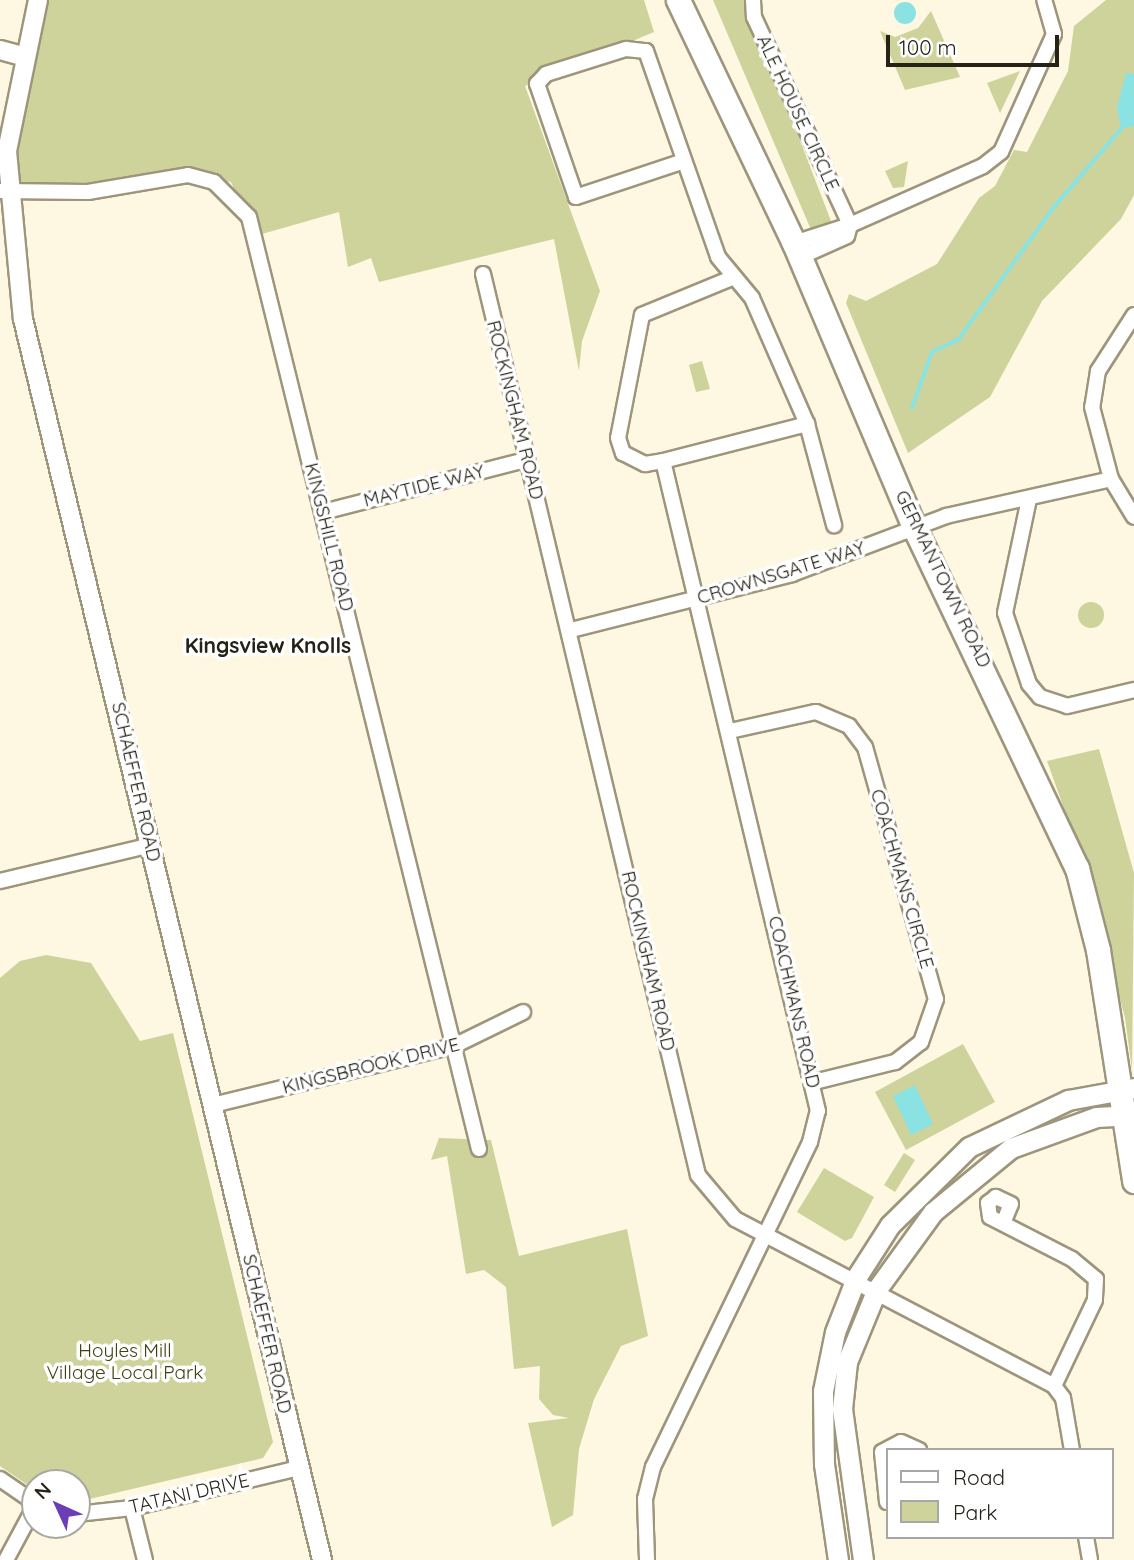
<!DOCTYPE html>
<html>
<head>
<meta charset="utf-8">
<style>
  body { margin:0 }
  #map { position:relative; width:1134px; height:1560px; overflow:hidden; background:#fef7e2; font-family:Quicksand,sans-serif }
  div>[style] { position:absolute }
  .green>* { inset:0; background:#cdd39a }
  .round { border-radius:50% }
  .water>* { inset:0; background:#8ae2e2 }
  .stream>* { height:3.5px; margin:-1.75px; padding:0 1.75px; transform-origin:1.75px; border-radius:1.75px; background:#8ae2e2 }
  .roads { filter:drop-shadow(2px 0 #9d957c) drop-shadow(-2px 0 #9d957c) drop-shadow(0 2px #9d957c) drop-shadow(0 -2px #9d957c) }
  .minor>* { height:14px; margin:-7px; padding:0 7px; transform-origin:7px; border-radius:7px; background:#fff }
  .tertiary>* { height:18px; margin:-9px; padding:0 9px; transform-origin:9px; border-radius:9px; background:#fff }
  .secondary>* { height:19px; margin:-9.5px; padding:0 9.5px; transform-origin:9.5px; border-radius:9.5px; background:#fff }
  .primary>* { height:23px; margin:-11.5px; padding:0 11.5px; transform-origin:11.5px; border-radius:11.5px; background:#fff }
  span { translate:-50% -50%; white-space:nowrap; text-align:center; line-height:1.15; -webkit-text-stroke:7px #fff; paint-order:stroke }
  .street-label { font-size:19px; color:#252218 }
  .park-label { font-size:19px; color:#3e4110 }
  .neighbourhood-label { font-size:21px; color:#252218; font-weight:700 }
  .legend { position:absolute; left:886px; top:1448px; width:228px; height:91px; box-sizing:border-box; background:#fff; border:2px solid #a8a7a3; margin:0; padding:9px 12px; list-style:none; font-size:21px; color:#252218 }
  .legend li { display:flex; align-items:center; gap:14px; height:35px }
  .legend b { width:35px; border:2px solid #a8a7a3 }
  .north { position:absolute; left:21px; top:1469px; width:70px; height:70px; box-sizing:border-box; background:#fff; border:2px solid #a8a7a3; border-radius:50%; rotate:315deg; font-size:19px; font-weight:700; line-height:28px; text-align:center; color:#252218 }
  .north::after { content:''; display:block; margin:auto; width:24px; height:32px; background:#6c3eb6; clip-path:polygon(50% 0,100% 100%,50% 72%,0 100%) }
  .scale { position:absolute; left:886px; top:35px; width:173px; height:32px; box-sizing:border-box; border:4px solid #252218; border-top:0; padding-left:9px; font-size:21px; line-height:24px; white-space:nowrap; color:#252218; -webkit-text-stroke:5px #fff; paint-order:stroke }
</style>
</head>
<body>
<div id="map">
  <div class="green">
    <div style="clip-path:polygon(38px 0,644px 0,654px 32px,525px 86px,600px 291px,582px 341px,579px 371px,554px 239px,379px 282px,371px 258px,348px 267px,339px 212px,255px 236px,231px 182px,188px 175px,61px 192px,8px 191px)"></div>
    <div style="clip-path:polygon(713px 0,746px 0,831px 221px,812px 232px)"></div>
    <div style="clip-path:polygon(1106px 0,1134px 0,1134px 195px,1121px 219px,1042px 301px,990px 397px,908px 453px,846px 303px,849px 294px,866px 301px,937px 264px,979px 198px,995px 186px,1014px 150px,1027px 152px,1068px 71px,1074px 26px)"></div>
    <div style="clip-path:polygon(931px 11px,960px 77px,905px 90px,880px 31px,895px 37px,918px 28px)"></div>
    <div style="clip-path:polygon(1020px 71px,1000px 113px,987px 83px)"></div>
    <div style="clip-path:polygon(908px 161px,904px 187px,893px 188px,885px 171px)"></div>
    <div style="clip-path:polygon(702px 361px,710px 389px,696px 392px,689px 365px)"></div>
    <div class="round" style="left:1078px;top:602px;width:26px;height:26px"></div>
    <div style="clip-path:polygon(1099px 749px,1134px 873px,1132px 1070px,1125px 1018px,1086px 870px,1047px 761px)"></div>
    <div style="clip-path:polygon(46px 955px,91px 963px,140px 1041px,173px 1033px,273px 1442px,263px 1458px,77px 1502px,77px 1483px,35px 1483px,35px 1490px,0 1466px,0 978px,20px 961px)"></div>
    <div style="clip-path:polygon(963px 1044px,995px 1102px,906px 1150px,875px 1092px)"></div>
    <div style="clip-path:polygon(439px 1138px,491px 1140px,519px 1256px,627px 1229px,648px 1336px,621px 1346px,594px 1399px,579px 1449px,573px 1515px,552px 1527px,528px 1423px,569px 1418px,553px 1415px,539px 1399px,540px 1366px,514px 1369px,506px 1287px,484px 1270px,466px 1274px,447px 1156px,431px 1160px)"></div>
    <div style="clip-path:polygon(904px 1153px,915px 1160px,895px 1192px,884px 1185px)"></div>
    <div style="clip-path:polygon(824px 1168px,874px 1197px,852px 1238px,845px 1241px,797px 1212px)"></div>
  </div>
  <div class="water">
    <div class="round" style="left:894px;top:2px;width:22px;height:22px"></div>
    <div style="clip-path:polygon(1126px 73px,1134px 74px,1134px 126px,1121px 129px,1117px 107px)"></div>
    <div style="clip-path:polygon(915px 1085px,933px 1124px,911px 1135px,893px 1096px)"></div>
  </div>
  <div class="stream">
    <div style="left:912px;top:408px;width:59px;rotate:-70.3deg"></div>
    <div style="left:932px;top:352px;width:29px;rotate:-25deg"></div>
    <div style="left:958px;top:340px;width:164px;rotate:-54.2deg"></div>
    <div style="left:1054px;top:207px;width:103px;rotate:-49.3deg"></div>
  </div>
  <div class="roads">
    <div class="minor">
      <div style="left:753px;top:0;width:17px;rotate:87deg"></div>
      <div style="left:754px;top:17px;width:229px;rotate:65.2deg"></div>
      <div style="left:850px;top:225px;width:145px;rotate:-23.9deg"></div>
      <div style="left:983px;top:166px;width:23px;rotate:-38deg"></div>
      <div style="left:1001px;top:152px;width:129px;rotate:-65.8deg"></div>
      <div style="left:1054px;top:34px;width:35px;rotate:-106deg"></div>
      <div style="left:684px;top:161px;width:114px;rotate:161.6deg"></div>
      <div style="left:576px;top:197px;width:120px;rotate:-109deg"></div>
      <div style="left:537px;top:84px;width:13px;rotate:-48deg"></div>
      <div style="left:546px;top:74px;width:84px;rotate:-17.4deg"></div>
      <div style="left:626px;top:49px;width:20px;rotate:6deg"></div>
      <div style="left:646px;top:51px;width:218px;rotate:70.7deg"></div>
      <div style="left:718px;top:257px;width:53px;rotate:50.3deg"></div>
      <div style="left:752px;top:298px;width:137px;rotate:66.4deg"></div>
      <div style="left:807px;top:424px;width:105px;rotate:75deg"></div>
      <div style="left:0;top:191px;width:88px;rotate:0.7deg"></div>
      <div style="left:88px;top:192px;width:101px;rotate:-9.6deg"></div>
      <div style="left:188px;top:175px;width:27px;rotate:15deg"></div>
      <div style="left:214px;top:182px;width:49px;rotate:45deg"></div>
      <div style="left:249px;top:217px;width:960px;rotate:76.14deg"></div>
      <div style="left:794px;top:243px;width:59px;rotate:-17.8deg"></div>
      <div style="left:850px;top:225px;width:11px;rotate:105deg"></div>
      <div style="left:847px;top:236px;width:51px;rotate:155.9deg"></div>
      <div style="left:483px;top:274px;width:926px;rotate:76.58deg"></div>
      <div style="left:698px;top:1175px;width:57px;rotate:49.9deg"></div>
      <div style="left:735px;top:1219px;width:360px;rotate:27.6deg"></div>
      <div style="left:1054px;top:1386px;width:15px;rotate:53deg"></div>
      <div style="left:1063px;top:1398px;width:53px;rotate:80.2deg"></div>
      <div style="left:732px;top:278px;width:97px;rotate:157.7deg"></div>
      <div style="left:642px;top:315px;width:125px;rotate:101deg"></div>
      <div style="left:618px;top:438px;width:16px;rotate:72deg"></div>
      <div style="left:623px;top:453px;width:25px;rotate:27deg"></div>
      <div style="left:645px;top:464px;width:18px;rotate:-9deg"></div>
      <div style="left:663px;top:461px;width:149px;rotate:-14.4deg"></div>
      <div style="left:1134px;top:315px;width:67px;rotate:122.7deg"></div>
      <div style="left:1098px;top:371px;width:36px;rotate:99deg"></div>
      <div style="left:1092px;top:407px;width:74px;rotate:75.2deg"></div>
      <div style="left:1111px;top:479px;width:44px;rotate:58.8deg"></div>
      <div style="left:1029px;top:499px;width:116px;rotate:101.9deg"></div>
      <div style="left:1005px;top:613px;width:75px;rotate:71.3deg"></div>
      <div style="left:1029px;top:684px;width:17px;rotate:50deg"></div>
      <div style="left:1040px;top:697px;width:28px;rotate:18deg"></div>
      <div style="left:1067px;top:706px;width:69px;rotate:-13.4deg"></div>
      <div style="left:323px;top:512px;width:210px;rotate:-14.4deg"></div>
      <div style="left:571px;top:630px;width:228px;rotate:-14.2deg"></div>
      <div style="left:792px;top:574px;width:165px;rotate:-20.6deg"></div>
      <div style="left:946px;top:516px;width:169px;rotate:-12.6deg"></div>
      <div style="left:730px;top:731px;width:88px;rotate:-12.5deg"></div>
      <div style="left:816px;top:712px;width:36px;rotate:23deg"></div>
      <div style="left:849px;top:726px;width:26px;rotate:53deg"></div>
      <div style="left:865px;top:747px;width:262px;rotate:74.3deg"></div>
      <div style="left:936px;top:999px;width:46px;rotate:109.2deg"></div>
      <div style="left:921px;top:1042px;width:33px;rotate:142deg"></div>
      <div style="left:895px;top:1062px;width:83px;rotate:166.1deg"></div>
      <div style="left:0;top:881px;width:155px;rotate:-13.4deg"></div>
      <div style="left:213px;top:1105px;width:248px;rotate:-13.8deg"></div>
      <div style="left:454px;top:1046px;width:77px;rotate:-26.2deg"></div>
      <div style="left:1004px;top:1221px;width:18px;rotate:-68deg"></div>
      <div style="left:1011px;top:1204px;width:17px;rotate:-155deg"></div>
      <div style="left:996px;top:1197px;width:10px;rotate:143deg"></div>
      <div style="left:988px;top:1203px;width:14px;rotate:82deg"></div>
      <div style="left:990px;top:1217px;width:92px;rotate:27.1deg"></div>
      <div style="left:1072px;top:1259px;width:31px;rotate:40deg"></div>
      <div style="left:1096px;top:1279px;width:21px;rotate:93deg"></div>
      <div style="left:1095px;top:1300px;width:95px;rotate:115.5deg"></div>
      <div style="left:0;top:1479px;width:42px;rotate:34.4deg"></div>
      <div style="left:887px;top:1502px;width:50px;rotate:-95.7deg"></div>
      <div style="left:882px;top:1452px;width:21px;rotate:-28deg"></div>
      <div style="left:901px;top:1442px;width:20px;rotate:24deg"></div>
      <div style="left:132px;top:1508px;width:54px;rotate:76deg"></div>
      <div style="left:77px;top:1514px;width:55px;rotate:-6.2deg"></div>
      <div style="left:132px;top:1508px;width:172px;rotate:-13.5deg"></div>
      <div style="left:1086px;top:1537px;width:23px;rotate:80deg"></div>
      <div style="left:6px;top:1560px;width:61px;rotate:-61.8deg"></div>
      <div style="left:647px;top:1560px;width:61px;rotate:-91.9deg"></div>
      <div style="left:645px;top:1499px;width:33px;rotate:-76deg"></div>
      <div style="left:653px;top:1467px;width:361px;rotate:-64.2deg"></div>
      <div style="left:810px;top:1142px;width:32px;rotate:-76deg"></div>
      <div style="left:818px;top:1111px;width:668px;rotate:-103.41deg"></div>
    </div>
    <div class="tertiary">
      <div style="left:38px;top:0;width:154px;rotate:101.6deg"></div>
      <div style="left:7px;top:151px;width:169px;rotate:84.6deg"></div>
      <div style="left:23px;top:319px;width:1277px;rotate:76.45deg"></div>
      <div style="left:0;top:50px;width:24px;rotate:15deg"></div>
    </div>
    <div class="secondary">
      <div style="left:838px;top:1560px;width:97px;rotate:-98.3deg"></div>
      <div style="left:824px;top:1464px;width:73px;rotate:-90.8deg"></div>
      <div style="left:823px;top:1391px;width:60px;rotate:-78.5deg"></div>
      <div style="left:835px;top:1332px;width:58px;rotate:-68.7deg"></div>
      <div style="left:856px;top:1278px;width:63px;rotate:-57.3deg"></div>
      <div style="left:890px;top:1225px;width:111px;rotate:-44.6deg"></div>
      <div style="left:969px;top:1147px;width:110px;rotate:-25.4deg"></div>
      <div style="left:1068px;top:1100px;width:67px;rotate:-10.3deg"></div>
      <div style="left:863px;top:1560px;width:152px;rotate:-97.9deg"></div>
      <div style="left:842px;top:1409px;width:47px;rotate:-83.9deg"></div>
      <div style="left:847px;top:1362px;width:79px;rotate:-67.7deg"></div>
      <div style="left:877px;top:1289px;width:95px;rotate:-54deg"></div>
      <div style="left:933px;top:1212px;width:101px;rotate:-39.4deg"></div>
      <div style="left:1011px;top:1148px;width:90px;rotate:-20deg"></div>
      <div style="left:1096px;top:1117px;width:38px;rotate:-3deg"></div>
    </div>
    <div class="primary">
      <div style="left:678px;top:0;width:269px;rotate:64.5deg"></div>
      <div style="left:794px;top:243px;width:311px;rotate:67.1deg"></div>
      <div style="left:915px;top:529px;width:376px;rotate:64.5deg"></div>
      <div style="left:1077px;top:868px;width:85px;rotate:75.6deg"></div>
      <div style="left:1098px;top:950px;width:234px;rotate:81.1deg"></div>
    </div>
  </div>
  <div class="street-label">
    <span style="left:798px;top:113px;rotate:65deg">ALE HOUSE CIRCLE</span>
    <span style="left:515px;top:410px;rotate:76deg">ROCKINGHAM ROAD</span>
    <span style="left:424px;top:486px;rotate:-14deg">MAYTIDE WAY</span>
    <span style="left:329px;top:537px;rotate:76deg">KINGSHILL ROAD</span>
    <span style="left:781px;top:573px;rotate:-17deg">CROWNSGATE WAY</span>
    <span style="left:943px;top:579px;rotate:64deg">GERMANTOWN ROAD</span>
    <span style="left:136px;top:782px;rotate:77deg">SCHAEFFER ROAD</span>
    <span style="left:902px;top:879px;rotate:74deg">COACHMANS CIRCLE</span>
    <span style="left:648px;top:961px;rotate:77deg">ROCKINGHAM ROAD</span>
    <span style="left:794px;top:1002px;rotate:77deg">COACHMANS ROAD</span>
    <span style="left:371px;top:1066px;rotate:-14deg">KINGSBROOK DRIVE</span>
    <span style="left:267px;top:1334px;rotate:77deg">SCHAEFFER ROAD</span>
    <span style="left:189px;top:1494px;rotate:-13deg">TATANI DRIVE</span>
  </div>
  <div class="park-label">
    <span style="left:125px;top:1362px">Hoyles Mill<br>Village Local Park</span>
  </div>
  <div class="neighbourhood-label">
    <span style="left:268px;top:645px">Kingsview Knolls</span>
  </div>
  <ul class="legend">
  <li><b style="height:9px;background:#fff"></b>Road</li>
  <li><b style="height:19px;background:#cdd39a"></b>Park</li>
  </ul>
  <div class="north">N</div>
  <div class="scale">100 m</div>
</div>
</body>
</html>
